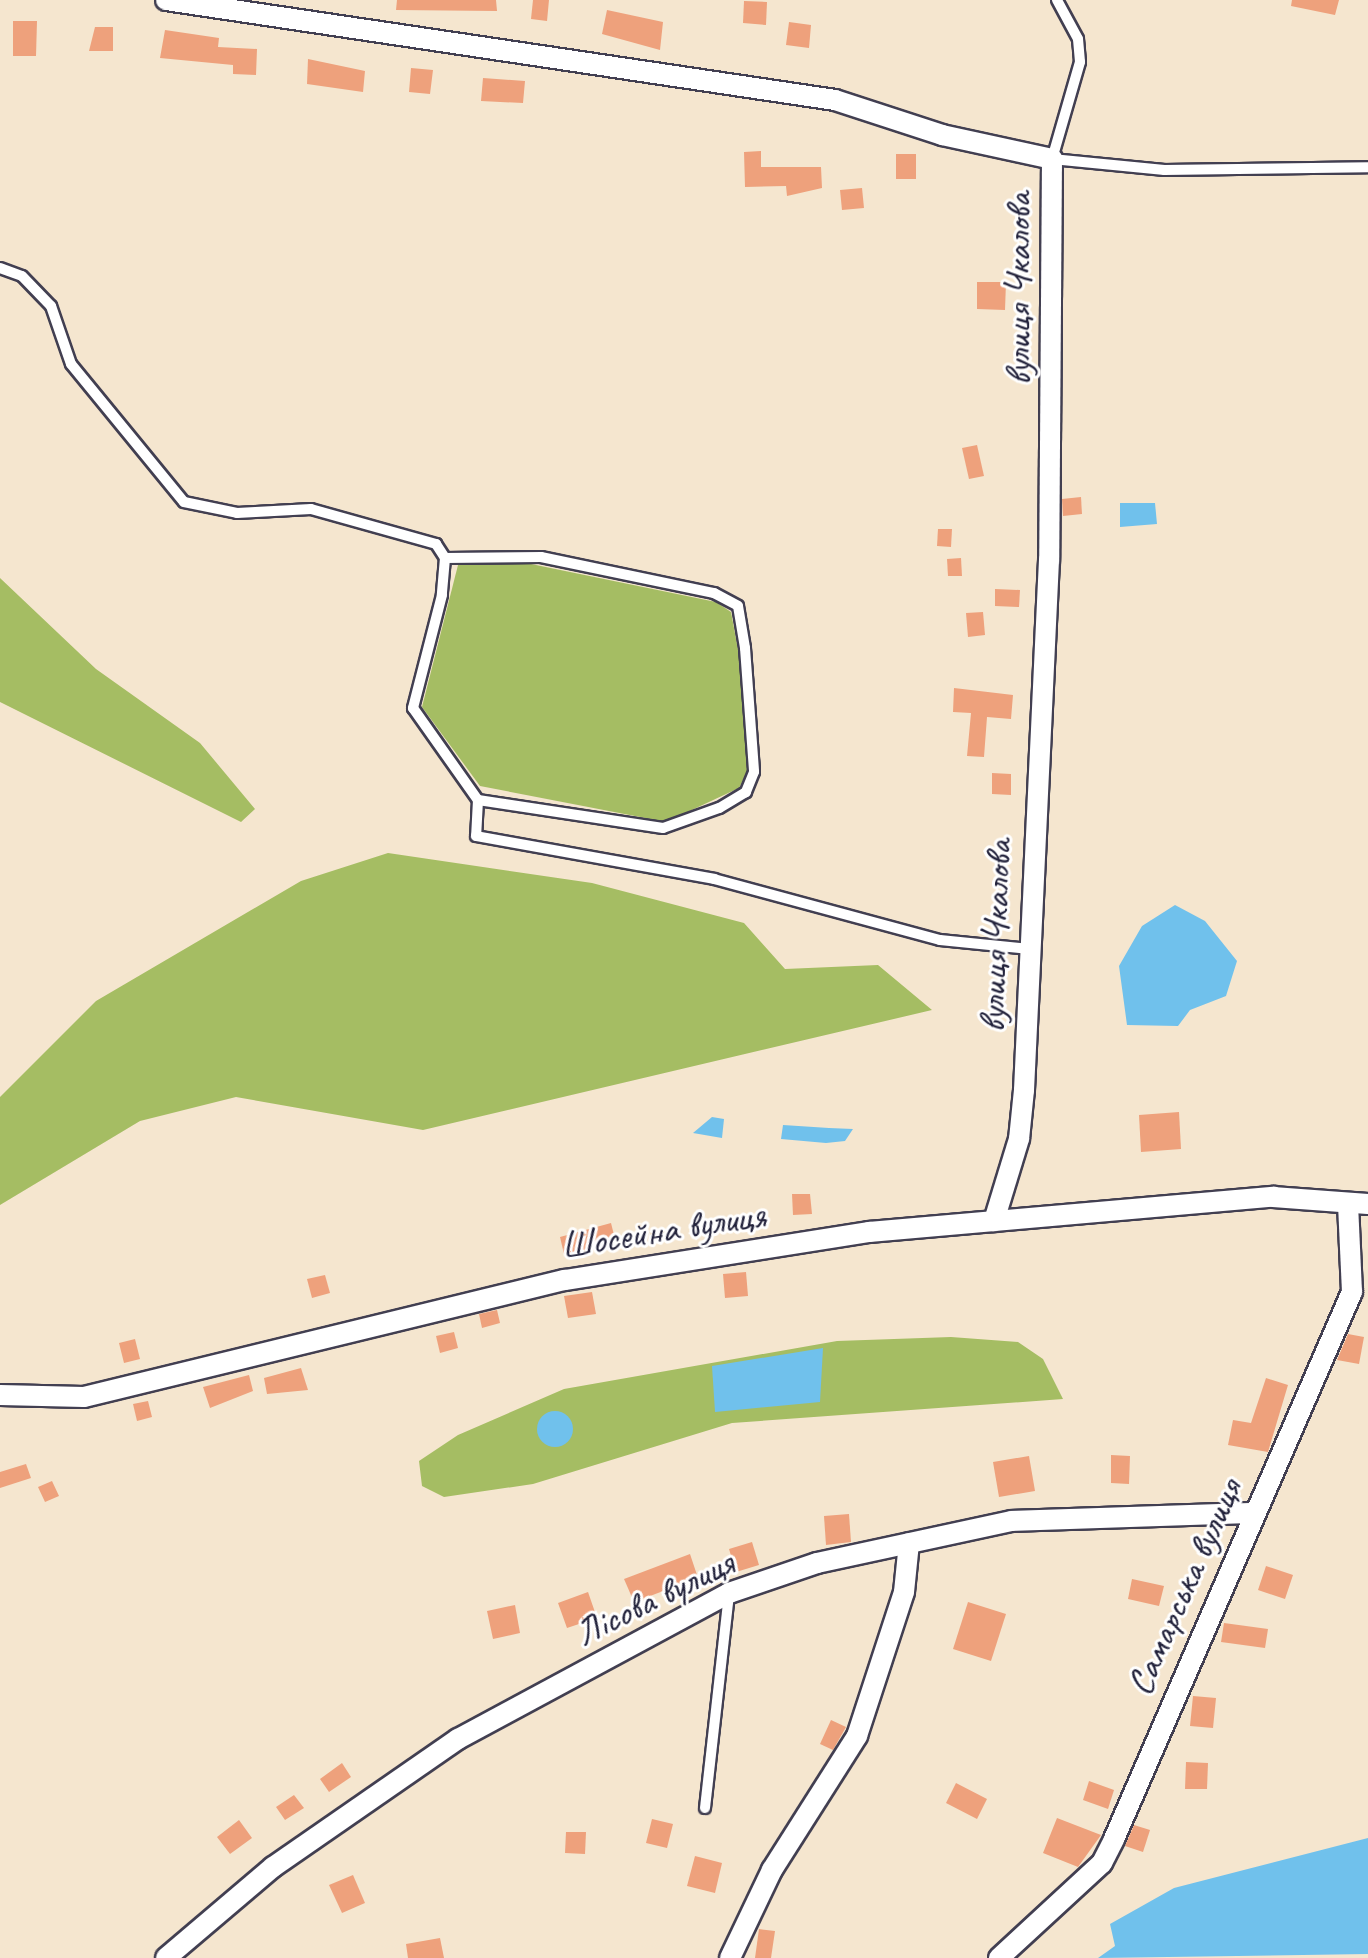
<!DOCTYPE html>
<html>
<head>
<meta charset="utf-8">
<style>
  body { margin:0 }
  #map { position:relative; width:1368px; height:1958px; overflow:hidden; background:#f5e6cf; font-family:Caveat,sans-serif }
  div>[style] { position:absolute }
  .green>* { inset:0; background:#a5bd63 }
  .water>* { inset:0; background:#70c1ec }
  .round { border-radius:50% }
  .building>* { inset:0; background:#eea17c }
  .roads { filter:drop-shadow(2px 0 #423f51) drop-shadow(-2px 0 #423f51) drop-shadow(0 2px #423f51) drop-shadow(0 -2px #423f51) }
  .lane>* { height:10px; margin:-5px; padding:0 5px; transform-origin:5px; border-radius:5px; background:#fff }
  .street>* { height:20px; margin:-10px; padding:0 10px; transform-origin:10px; border-radius:10px; background:#fff }
  span { translate:-50% -50%; white-space:nowrap; text-align:center; line-height:1.15; -webkit-text-stroke:6px #fff; paint-order:stroke }
  .street-label { font-size:38px; color:#22223b }
</style>
</head>
<body>
<div id="map">
  <div class="green">
    <div style="clip-path:polygon(507px 559px,716px 602px,731px 612px,745px 687px,747px 772px,739px 788px,666px 822px,480px 786px,422px 707px,458px 565px)"></div>
    <div style="clip-path:polygon(0 578px,96px 669px,200px 743px,255px 809px,241px 822px,0 702px)"></div>
    <div style="clip-path:polygon(388px 853px,592px 883px,744px 923px,785px 969px,878px 965px,932px 1010px,423px 1130px,236px 1097px,140px 1121px,0 1205px,0 1097px,96px 1001px,301px 881px)"></div>
    <div style="clip-path:polygon(951px 1337px,1018px 1342px,1043px 1359px,1063px 1399px,732px 1423px,533px 1484px,444px 1497px,422px 1486px,419px 1461px,458px 1435px,564px 1389px,837px 1341px)"></div>
  </div>
  <div class="water">
    <div style="clip-path:polygon(1120px 503px,1155px 503px,1157px 524px,1120px 527px)"></div>
    <div style="clip-path:polygon(1175px 905px,1205px 921px,1237px 961px,1226px 996px,1190px 1010px,1178px 1026px,1127px 1025px,1119px 966px,1142px 926px)"></div>
    <div style="clip-path:polygon(712px 1117px,724px 1119px,722px 1138px,693px 1133px)"></div>
    <div style="clip-path:polygon(783px 1125px,829px 1128px,853px 1129px,845px 1141px,826px 1143px,781px 1139px)"></div>
    <div style="clip-path:polygon(823px 1348px,820px 1402px,715px 1412px,712px 1366px)"></div>
    <div class="round" style="left:537px;top:1411px;width:36px;height:36px"></div>
    <div style="clip-path:polygon(1368px 1838px,1368px 1954px,1098px 1958px,1115px 1946px,1110px 1924px,1174px 1888px)"></div>
  </div>
  <div class="building">
    <div style="clip-path:polygon(397px 0,496px 0,497px 11px,396px 10px)"></div>
    <div style="clip-path:polygon(533px 0,549px 0,547px 21px,531px 19px)"></div>
    <div style="clip-path:polygon(1292px 0,1339px 0,1335px 15px,1291px 6px)"></div>
    <div style="clip-path:polygon(744px 1px,767px 2px,766px 25px,743px 23px)"></div>
    <div style="clip-path:polygon(607px 10px,663px 22px,660px 50px,602px 34px)"></div>
    <div style="clip-path:polygon(13px 21px,37px 21px,36px 56px,13px 56px)"></div>
    <div style="clip-path:polygon(789px 22px,811px 25px,809px 48px,786px 45px)"></div>
    <div style="clip-path:polygon(95px 27px,113px 27px,113px 51px,89px 51px)"></div>
    <div style="clip-path:polygon(165px 30px,219px 38px,218px 47px,257px 49px,256px 75px,233px 74px,233px 65px,160px 58px)"></div>
    <div style="clip-path:polygon(308px 59px,365px 71px,363px 92px,307px 84px)"></div>
    <div style="clip-path:polygon(411px 68px,433px 70px,430px 94px,409px 92px)"></div>
    <div style="clip-path:polygon(483px 78px,525px 81px,523px 103px,481px 101px)"></div>
    <div style="clip-path:polygon(761px 151px,761px 167px,821px 167px,822px 188px,787px 196px,786px 186px,745px 187px,744px 152px)"></div>
    <div style="clip-path:polygon(896px 154px,916px 154px,916px 179px,896px 179px)"></div>
    <div style="clip-path:polygon(862px 188px,864px 208px,842px 210px,840px 190px)"></div>
    <div style="clip-path:polygon(977px 282px,1006px 282px,1005px 310px,977px 309px)"></div>
    <div style="clip-path:polygon(977px 445px,984px 476px,969px 479px,962px 448px)"></div>
    <div style="clip-path:polygon(1081px 497px,1082px 514px,1063px 516px,1062px 499px)"></div>
    <div style="clip-path:polygon(938px 529px,952px 529px,951px 547px,937px 546px)"></div>
    <div style="clip-path:polygon(961px 558px,962px 576px,948px 576px,947px 559px)"></div>
    <div style="clip-path:polygon(995px 589px,1020px 590px,1019px 607px,995px 606px)"></div>
    <div style="clip-path:polygon(983px 612px,985px 635px,968px 637px,966px 613px)"></div>
    <div style="clip-path:polygon(954px 688px,1013px 695px,1011px 719px,987px 717px,984px 757px,967px 756px,971px 713px,953px 712px)"></div>
    <div style="clip-path:polygon(992px 773px,1011px 774px,1011px 795px,992px 794px)"></div>
    <div style="clip-path:polygon(1179px 1112px,1181px 1149px,1141px 1152px,1139px 1115px)"></div>
    <div style="clip-path:polygon(792px 1194px,810px 1194px,812px 1214px,793px 1215px)"></div>
    <div style="clip-path:polygon(611px 1223px,616px 1243px,564px 1254px,560px 1237px)"></div>
    <div style="clip-path:polygon(746px 1272px,748px 1296px,725px 1298px,723px 1274px)"></div>
    <div style="clip-path:polygon(325px 1275px,330px 1293px,312px 1298px,307px 1279px)"></div>
    <div style="clip-path:polygon(592px 1292px,596px 1314px,568px 1318px,564px 1296px)"></div>
    <div style="clip-path:polygon(497px 1310px,500px 1323px,482px 1328px,479px 1314px)"></div>
    <div style="clip-path:polygon(454px 1332px,458px 1348px,440px 1353px,436px 1336px)"></div>
    <div style="clip-path:polygon(1348px 1334px,1364px 1337px,1359px 1364px,1337px 1360px)"></div>
    <div style="clip-path:polygon(135px 1339px,140px 1359px,124px 1363px,119px 1343px)"></div>
    <div style="clip-path:polygon(301px 1368px,308px 1390px,267px 1394px,264px 1378px)"></div>
    <div style="clip-path:polygon(249px 1375px,253px 1391px,210px 1408px,203px 1387px)"></div>
    <div style="clip-path:polygon(1266px 1378px,1288px 1385px,1268px 1452px,1228px 1445px,1233px 1420px,1251px 1423px)"></div>
    <div style="clip-path:polygon(148px 1401px,152px 1417px,137px 1421px,133px 1404px)"></div>
    <div style="clip-path:polygon(1111px 1455px,1130px 1456px,1129px 1484px,1111px 1483px)"></div>
    <div style="clip-path:polygon(1029px 1456px,1035px 1491px,999px 1497px,993px 1462px)"></div>
    <div style="clip-path:polygon(26px 1464px,31px 1478px,0 1488px,0 1472px)"></div>
    <div style="clip-path:polygon(52px 1481px,59px 1496px,45px 1502px,38px 1487px)"></div>
    <div style="clip-path:polygon(849px 1514px,851px 1542px,826px 1545px,824px 1516px)"></div>
    <div style="clip-path:polygon(752px 1542px,759px 1565px,736px 1572px,729px 1549px)"></div>
    <div style="clip-path:polygon(690px 1554px,698px 1578px,634px 1602px,624px 1579px)"></div>
    <div style="clip-path:polygon(1266px 1566px,1293px 1575px,1285px 1599px,1258px 1590px)"></div>
    <div style="clip-path:polygon(1132px 1579px,1164px 1586px,1159px 1606px,1128px 1599px)"></div>
    <div style="clip-path:polygon(588px 1592px,597px 1618px,567px 1628px,558px 1603px)"></div>
    <div style="clip-path:polygon(968px 1602px,1006px 1614px,991px 1661px,953px 1649px)"></div>
    <div style="clip-path:polygon(515px 1605px,520px 1633px,493px 1639px,487px 1611px)"></div>
    <div style="clip-path:polygon(1224px 1623px,1268px 1629px,1265px 1648px,1221px 1642px)"></div>
    <div style="clip-path:polygon(1193px 1696px,1216px 1698px,1213px 1728px,1190px 1726px)"></div>
    <div style="clip-path:polygon(831px 1720px,846px 1727px,833px 1750px,820px 1744px)"></div>
    <div style="clip-path:polygon(1186px 1762px,1208px 1763px,1207px 1789px,1185px 1789px)"></div>
    <div style="clip-path:polygon(342px 1763px,351px 1777px,329px 1792px,320px 1779px)"></div>
    <div style="clip-path:polygon(1089px 1781px,1114px 1790px,1108px 1809px,1083px 1800px)"></div>
    <div style="clip-path:polygon(956px 1783px,987px 1799px,977px 1819px,946px 1803px)"></div>
    <div style="clip-path:polygon(294px 1795px,304px 1808px,285px 1820px,276px 1807px)"></div>
    <div style="clip-path:polygon(1057px 1818px,1101px 1835px,1078px 1867px,1043px 1853px)"></div>
    <div style="clip-path:polygon(652px 1819px,673px 1824px,667px 1848px,646px 1843px)"></div>
    <div style="clip-path:polygon(239px 1820px,252px 1838px,230px 1854px,217px 1837px)"></div>
    <div style="clip-path:polygon(1134px 1825px,1150px 1830px,1143px 1852px,1125px 1846px)"></div>
    <div style="clip-path:polygon(566px 1832px,586px 1832px,585px 1854px,565px 1853px)"></div>
    <div style="clip-path:polygon(695px 1856px,722px 1863px,715px 1893px,687px 1886px)"></div>
    <div style="clip-path:polygon(353px 1875px,365px 1903px,342px 1913px,329px 1885px)"></div>
    <div style="clip-path:polygon(759px 1929px,775px 1931px,771px 1958px,755px 1958px)"></div>
    <div style="clip-path:polygon(440px 1938px,444px 1958px,408px 1958px,406px 1944px)"></div>
  </div>
  <div class="roads">
    <div class="lane">
      <div style="left:1057px;top:0;width:44px;rotate:61.7deg"></div>
      <div style="left:1078px;top:39px;width:23px;rotate:85deg"></div>
      <div style="left:1080px;top:62px;width:101px;rotate:106.1deg"></div>
      <div style="left:1052px;top:159px;width:113px;rotate:5.6deg"></div>
      <div style="left:1164px;top:170px;width:204px;rotate:-0.8deg"></div>
      <div style="left:0;top:268px;width:23px;rotate:20deg"></div>
      <div style="left:22px;top:276px;width:42px;rotate:46deg"></div>
      <div style="left:51px;top:306px;width:61px;rotate:71deg"></div>
      <div style="left:71px;top:364px;width:178px;rotate:50.7deg"></div>
      <div style="left:184px;top:502px;width:54px;rotate:11.7deg"></div>
      <div style="left:237px;top:513px;width:74px;rotate:-3.1deg"></div>
      <div style="left:311px;top:509px;width:130px;rotate:15.6deg"></div>
      <div style="left:436px;top:544px;width:17px;rotate:57deg"></div>
      <div style="left:445px;top:558px;width:37px;rotate:95deg"></div>
      <div style="left:442px;top:595px;width:117px;rotate:104.4deg"></div>
      <div style="left:413px;top:708px;width:113px;rotate:54.8deg"></div>
      <div style="left:478px;top:800px;width:36px;rotate:93deg"></div>
      <div style="left:476px;top:836px;width:242px;rotate:10.2deg"></div>
      <div style="left:714px;top:879px;width:234px;rotate:15.1deg"></div>
      <div style="left:940px;top:940px;width:90px;rotate:5.7deg"></div>
      <div style="left:445px;top:558px;width:96px;rotate:-0.6deg"></div>
      <div style="left:541px;top:557px;width:177px;rotate:11.8deg"></div>
      <div style="left:714px;top:593px;width:27px;rotate:28deg"></div>
      <div style="left:738px;top:606px;width:43px;rotate:80.5deg"></div>
      <div style="left:745px;top:648px;width:124px;rotate:85.8deg"></div>
      <div style="left:754px;top:772px;width:22px;rotate:112deg"></div>
      <div style="left:746px;top:792px;width:31px;rotate:149deg"></div>
      <div style="left:719px;top:808px;width:59px;rotate:160.3deg"></div>
      <div style="left:663px;top:828px;width:187px;rotate:-171.4deg"></div>
      <div style="left:705px;top:1808px;width:216px;rotate:-83.6deg"></div>
    </div>
    <div class="street">
      <div style="left:166px;top:0;width:676px;rotate:8.5deg"></div>
      <div style="left:835px;top:100px;width:113px;rotate:18.1deg"></div>
      <div style="left:942px;top:135px;width:113px;rotate:12.3deg"></div>
      <div style="left:1052px;top:159px;width:401px;rotate:90.4deg"></div>
      <div style="left:1049px;top:560px;width:531px;rotate:92.7deg"></div>
      <div style="left:1024px;top:1090px;width:49px;rotate:95.8deg"></div>
      <div style="left:1019px;top:1139px;width:86px;rotate:107deg"></div>
      <div style="left:0;top:1395px;width:84px;rotate:1.4deg"></div>
      <div style="left:84px;top:1397px;width:495px;rotate:-13.7deg"></div>
      <div style="left:565px;top:1280px;width:308px;rotate:-9deg"></div>
      <div style="left:869px;top:1232px;width:406px;rotate:-5deg"></div>
      <div style="left:1273px;top:1197px;width:95px;rotate:4.2deg"></div>
      <div style="left:166px;top:1958px;width:140px;rotate:-40.4deg"></div>
      <div style="left:273px;top:1867px;width:225px;rotate:-34.7deg"></div>
      <div style="left:458px;top:1739px;width:308px;rotate:-28.3deg"></div>
      <div style="left:729px;top:1593px;width:93px;rotate:-18.8deg"></div>
      <div style="left:817px;top:1563px;width:199px;rotate:-12.2deg"></div>
      <div style="left:1012px;top:1521px;width:243px;rotate:-1.9deg"></div>
      <div style="left:730px;top:1958px;width:98px;rotate:-64.5deg"></div>
      <div style="left:772px;top:1870px;width:159px;rotate:-57.6deg"></div>
      <div style="left:857px;top:1736px;width:151px;rotate:-71.9deg"></div>
      <div style="left:904px;top:1592px;width:49px;rotate:-84.2deg"></div>
      <div style="left:999px;top:1958px;width:140px;rotate:-42.7deg"></div>
      <div style="left:1102px;top:1863px;width:27px;rotate:-63deg"></div>
      <div style="left:1114px;top:1839px;width:597px;rotate:-66.49deg"></div>
      <div style="left:1352px;top:1292px;width:88px;rotate:-92.6deg"></div>
    </div>
  </div>
  <div class="street-label">
    <span style="left:1018px;top:289px;rotate:-90deg">вулиця Чкалова</span>
    <span style="left:995px;top:936px;rotate:-88deg">вулиця Чкалова</span>
    <span style="left:663px;top:1230px;rotate:-9deg">Шосейна вулиця</span>
    <span style="left:1184px;top:1587px;rotate:-66deg">Самарська вулиця</span>
    <span style="left:654px;top:1598px;rotate:-26deg">Лісова вулиця</span>
  </div>
</div>
</body>
</html>
